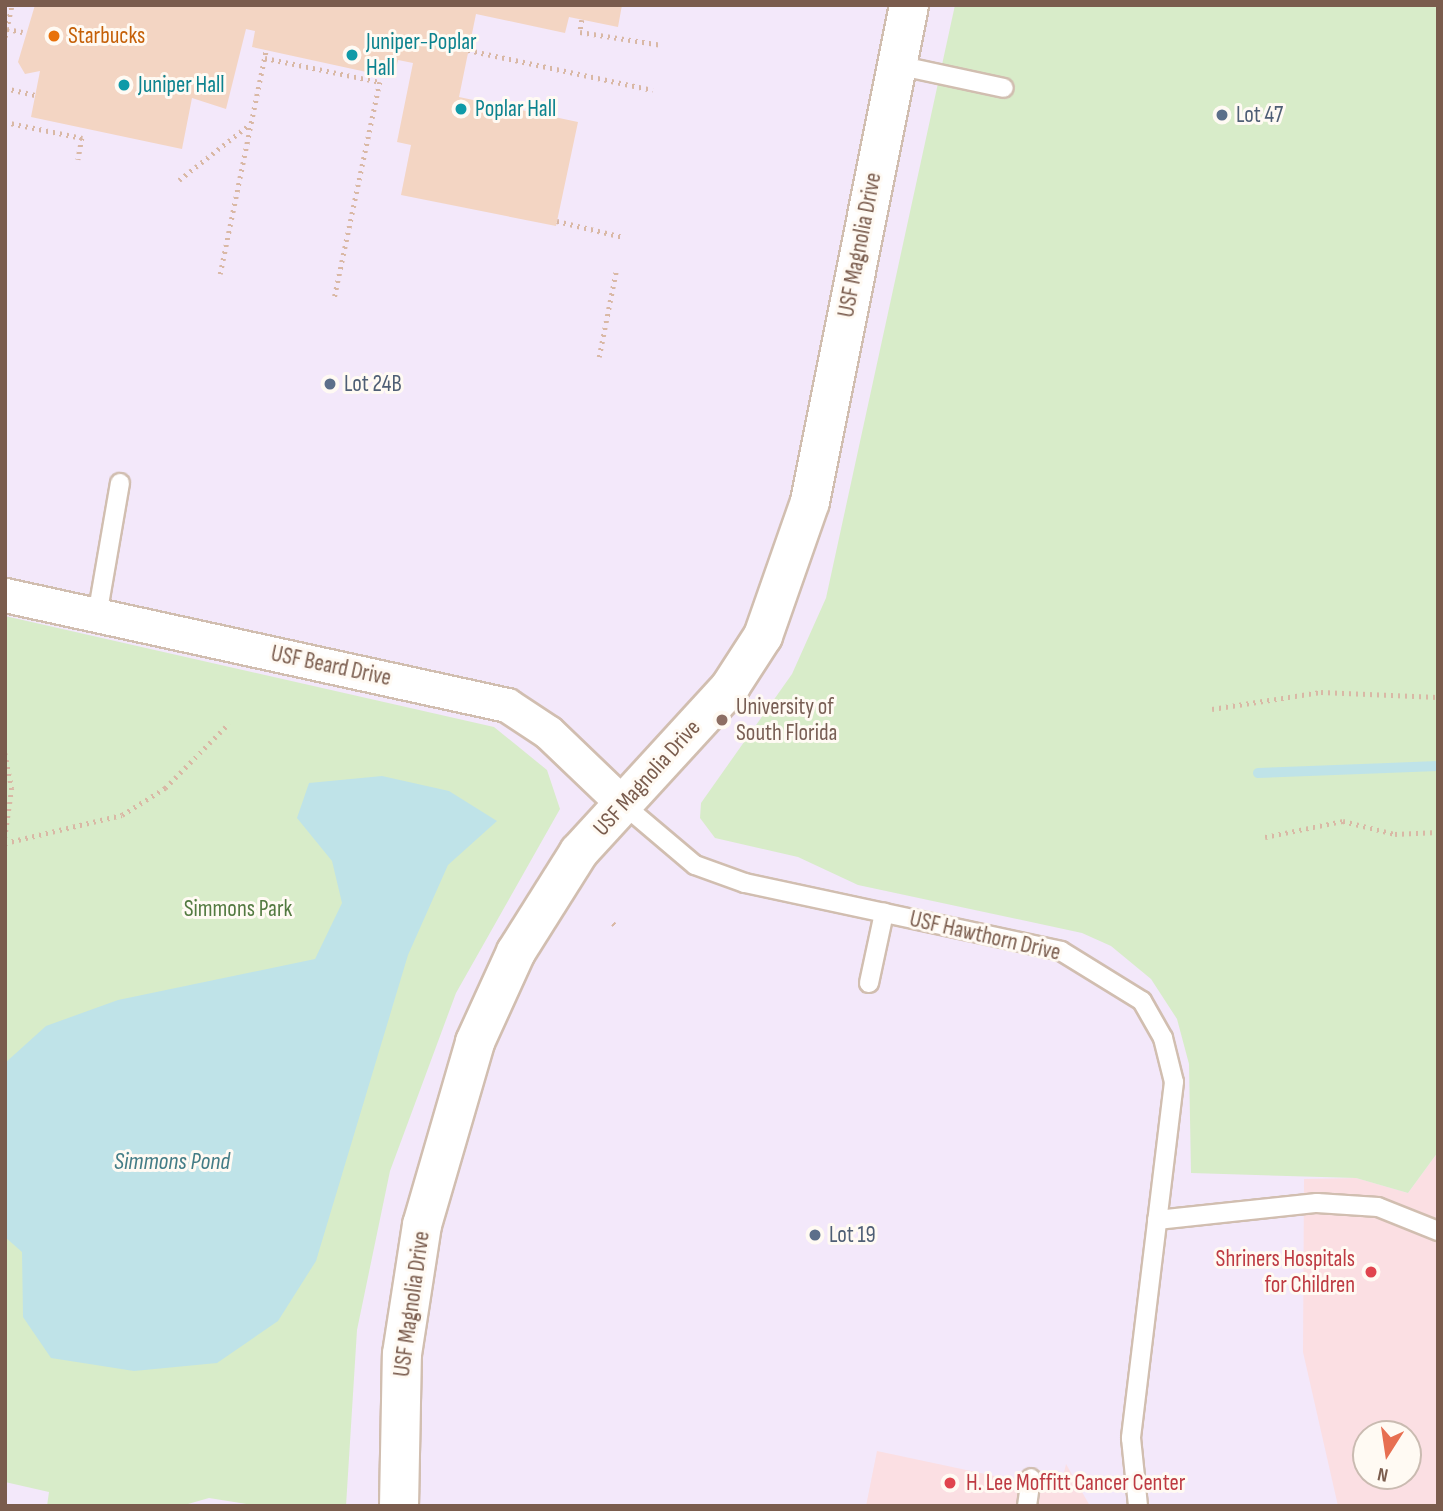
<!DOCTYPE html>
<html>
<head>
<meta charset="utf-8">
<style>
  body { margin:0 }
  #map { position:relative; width:1443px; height:1511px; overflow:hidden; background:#fdf6ec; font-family:"Sofia Sans Condensed",sans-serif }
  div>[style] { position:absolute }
  .education>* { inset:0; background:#f3e8fa }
  .medical>* { inset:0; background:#fbdfe3 }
  .green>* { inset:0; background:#d8ecc9 }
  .water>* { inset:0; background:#bfe3e8 }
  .stream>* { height:10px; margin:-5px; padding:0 5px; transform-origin:5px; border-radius:5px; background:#bfe3e8 }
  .building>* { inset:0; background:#f3d5c3 }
  .path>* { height:4.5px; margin-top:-2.25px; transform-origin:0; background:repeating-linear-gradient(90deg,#d9b8a5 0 2px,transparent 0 7px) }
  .roads { filter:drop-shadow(2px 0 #d1beb0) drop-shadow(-2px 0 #d1beb0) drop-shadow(0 2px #d1beb0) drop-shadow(0 -2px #d1beb0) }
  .service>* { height:18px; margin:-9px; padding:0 9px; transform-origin:9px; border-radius:9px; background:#fff }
  .minor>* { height:33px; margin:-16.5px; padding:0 16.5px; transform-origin:16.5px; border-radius:16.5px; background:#fff }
  .tertiary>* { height:38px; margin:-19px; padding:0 19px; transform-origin:19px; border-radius:19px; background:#fff }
  .dots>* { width:19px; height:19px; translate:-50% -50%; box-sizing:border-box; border:4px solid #fffaf3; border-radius:50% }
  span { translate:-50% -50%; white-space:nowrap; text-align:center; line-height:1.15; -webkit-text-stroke:6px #fffaf3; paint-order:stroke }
  .food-label { font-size:23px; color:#c56008 }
  .left { translate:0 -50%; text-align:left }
  .culture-label { font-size:23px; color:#0d838f }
  .service-label { font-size:23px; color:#4e5e75 }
  .street-label { font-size:23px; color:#7a5c4d }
  .education-label { font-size:23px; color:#785e54 }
  .park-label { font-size:23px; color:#537a41 }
  .health-label { font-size:23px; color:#be3a42 }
  .right { translate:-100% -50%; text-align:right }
  .water-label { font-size:24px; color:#437c86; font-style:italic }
  .frame { position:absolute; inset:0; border:7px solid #7a5c4d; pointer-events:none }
  .north { position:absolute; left:1352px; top:1420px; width:70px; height:70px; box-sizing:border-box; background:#fffaf3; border:2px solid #cabbb1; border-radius:50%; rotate:192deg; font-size:19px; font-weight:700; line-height:28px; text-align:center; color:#7a5c4d }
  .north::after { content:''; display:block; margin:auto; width:24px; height:32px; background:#e76f51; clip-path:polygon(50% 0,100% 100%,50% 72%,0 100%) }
</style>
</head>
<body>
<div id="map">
  <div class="education">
    <div style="clip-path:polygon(evenodd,5px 5px,1438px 5px,1438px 1506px,5px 1506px,5px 5px,1366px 1434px,1408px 1434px,1408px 1476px,1366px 1476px,1366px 1434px)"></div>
  </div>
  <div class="medical">
    <div style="clip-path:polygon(evenodd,1438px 1152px,1438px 1506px,1338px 1506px,1303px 1352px,1304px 1179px,1356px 1178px,1408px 1193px,1438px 1152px,1366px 1434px,1408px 1434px,1408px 1476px,1366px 1476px,1366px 1434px)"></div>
    <div style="clip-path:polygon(877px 1451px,1060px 1490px,1066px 1464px,1090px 1506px,866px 1506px)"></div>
  </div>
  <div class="green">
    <div style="clip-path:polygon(955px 5px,1438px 5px,1438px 1152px,1408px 1193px,1356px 1178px,1191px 1173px,1189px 1064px,1177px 1019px,1151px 979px,1111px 946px,1082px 933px,858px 885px,798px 857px,715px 838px,700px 818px,701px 803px,792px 674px,826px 598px)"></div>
    <div style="clip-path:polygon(5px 616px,494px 727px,547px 770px,560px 809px,456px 993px,390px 1171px,357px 1330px,346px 1506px,259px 1506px,209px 1498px,181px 1506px,47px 1506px,49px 1492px,5px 1482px)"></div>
  </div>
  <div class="water">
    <div style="clip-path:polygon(382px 776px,449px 791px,497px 821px,448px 865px,408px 955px,316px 1261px,278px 1321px,217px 1363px,134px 1371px,51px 1358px,23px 1317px,22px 1252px,5px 1237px,5px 1063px,46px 1026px,118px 1000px,315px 959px,342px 903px,332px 861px,297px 818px,309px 783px)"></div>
  </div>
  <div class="stream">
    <div style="left:1258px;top:773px;width:180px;rotate:-2.2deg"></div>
  </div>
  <div class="building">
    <div style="clip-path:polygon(35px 5px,622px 5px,618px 27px,569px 17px,565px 33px,476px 14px,459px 97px,578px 122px,556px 226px,401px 195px,411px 145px,397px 142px,413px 63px,398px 60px,394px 78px,252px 47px,255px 31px,246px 29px,226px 109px,192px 98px,182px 149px,31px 117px,40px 71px,25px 74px,18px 62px)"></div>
  </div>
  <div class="path">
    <div style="left:582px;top:20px;width:12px;rotate:99deg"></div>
    <div style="left:580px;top:32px;width:83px;rotate:9deg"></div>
    <div style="left:7px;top:29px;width:16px;rotate:11deg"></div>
    <div style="left:5px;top:37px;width:33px;rotate:-78deg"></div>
    <div style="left:468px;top:50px;width:189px;rotate:12.2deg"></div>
    <div style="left:265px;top:58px;width:117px;rotate:11.8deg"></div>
    <div style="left:380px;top:82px;width:223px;rotate:101.9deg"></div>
    <div style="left:5px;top:88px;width:31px;rotate:13deg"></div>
    <div style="left:5px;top:122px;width:79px;rotate:11.7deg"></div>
    <div style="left:82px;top:138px;width:22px;rotate:100deg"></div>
    <div style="left:179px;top:180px;width:89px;rotate:-38.2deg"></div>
    <div style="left:557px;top:221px;width:68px;rotate:13.6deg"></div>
    <div style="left:220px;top:274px;width:229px;rotate:-78.4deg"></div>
    <div style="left:599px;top:357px;width:88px;rotate:-78.8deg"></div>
    <div style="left:1212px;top:709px;width:110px;rotate:-8.9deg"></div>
    <div style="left:1321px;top:692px;width:117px;rotate:2.4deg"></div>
    <div style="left:5px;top:753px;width:36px;rotate:79deg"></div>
    <div style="left:12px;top:788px;width:50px;rotate:98deg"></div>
    <div style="left:1265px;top:837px;width:80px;rotate:-11.6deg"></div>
    <div style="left:1343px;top:821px;width:54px;rotate:14deg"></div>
    <div style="left:1395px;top:834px;width:43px;rotate:-2.7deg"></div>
    <div style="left:5px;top:843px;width:120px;rotate:-13.5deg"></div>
    <div style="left:122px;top:815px;width:51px;rotate:-32.1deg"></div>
    <div style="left:165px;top:788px;width:91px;rotate:-45.4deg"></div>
    <div style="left:613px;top:923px;width:6px;rotate:45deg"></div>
  </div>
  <div class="roads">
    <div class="service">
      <div style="left:897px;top:65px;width:109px;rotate:12.1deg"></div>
      <div style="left:97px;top:616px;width:135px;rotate:-80.2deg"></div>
      <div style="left:624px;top:805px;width:93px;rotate:40.2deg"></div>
      <div style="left:695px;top:865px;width:53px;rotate:19.8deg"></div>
      <div style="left:745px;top:883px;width:323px;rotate:12.1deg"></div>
      <div style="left:1061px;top:951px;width:95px;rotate:31.7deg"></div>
      <div style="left:1142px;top:1001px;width:43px;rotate:60.4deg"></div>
      <div style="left:1163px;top:1038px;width:45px;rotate:76deg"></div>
      <div style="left:1174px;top:1082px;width:359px;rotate:96.9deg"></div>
      <div style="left:1131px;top:1438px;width:68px;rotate:84.1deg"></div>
      <div style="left:869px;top:983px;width:72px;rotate:-77.9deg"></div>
      <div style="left:1157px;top:1220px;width:161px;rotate:-6.1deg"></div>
      <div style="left:1317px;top:1203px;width:61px;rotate:3.8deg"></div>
      <div style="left:1378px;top:1207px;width:65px;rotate:21.8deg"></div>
      <div style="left:1027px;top:1506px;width:28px;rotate:-82deg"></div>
    </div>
    <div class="minor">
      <div style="left:5px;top:595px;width:514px;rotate:12.36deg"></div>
      <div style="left:507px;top:705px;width:49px;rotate:33.4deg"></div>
      <div style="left:548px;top:732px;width:105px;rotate:43.8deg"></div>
    </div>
    <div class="tertiary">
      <div style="left:399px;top:1506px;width:152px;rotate:-88.9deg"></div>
      <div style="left:402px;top:1354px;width:131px;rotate:-81.2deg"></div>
      <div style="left:422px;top:1225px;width:191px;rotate:-73.8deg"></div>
      <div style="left:475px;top:1042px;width:99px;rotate:-65.5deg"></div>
      <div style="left:516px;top:952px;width:118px;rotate:-57.8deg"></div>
      <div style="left:579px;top:852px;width:224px;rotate:-47.5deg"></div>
      <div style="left:730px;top:687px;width:61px;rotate:-57.1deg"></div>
      <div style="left:763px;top:636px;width:142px;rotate:-70.7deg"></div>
      <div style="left:810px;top:502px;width:507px;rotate:-78.73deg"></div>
    </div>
  </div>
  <div class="dots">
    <div style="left:54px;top:36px;background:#e8710a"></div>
    <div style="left:352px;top:55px;background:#0f9aa8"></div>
    <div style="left:124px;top:85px;background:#0f9aa8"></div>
    <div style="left:461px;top:109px;background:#0f9aa8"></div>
    <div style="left:1222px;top:115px;background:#5c6f8a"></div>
    <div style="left:330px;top:384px;background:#5c6f8a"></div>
    <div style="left:722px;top:720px;background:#8d6e63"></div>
    <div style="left:815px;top:1235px;background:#5c6f8a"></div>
    <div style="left:1371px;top:1272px;background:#e0444e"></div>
    <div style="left:950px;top:1483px;background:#e0444e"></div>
  </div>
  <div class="food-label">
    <span class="left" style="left:68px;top:36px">Starbucks</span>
  </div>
  <div class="culture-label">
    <span class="left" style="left:366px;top:55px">Juniper-Poplar<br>Hall</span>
    <span class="left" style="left:138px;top:85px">Juniper Hall</span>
    <span class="left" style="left:475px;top:109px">Poplar Hall</span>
  </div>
  <div class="service-label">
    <span class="left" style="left:1236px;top:115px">Lot 47</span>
    <span class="left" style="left:344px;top:384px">Lot 24B</span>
    <span class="left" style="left:829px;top:1235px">Lot 19</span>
  </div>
  <div class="street-label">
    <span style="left:860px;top:245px;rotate:-79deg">USF Magnolia Drive</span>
    <span style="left:331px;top:666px;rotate:12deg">USF Beard Drive</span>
    <span style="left:647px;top:778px;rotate:-48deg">USF Magnolia Drive</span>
    <span style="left:985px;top:936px;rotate:13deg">USF Hawthorn Drive</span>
    <span style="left:412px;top:1304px;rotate:-82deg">USF Magnolia Drive</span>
  </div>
  <div class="education-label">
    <span class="left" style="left:736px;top:720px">University of<br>South Florida</span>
  </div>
  <div class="park-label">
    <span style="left:238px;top:909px">Simmons Park</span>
  </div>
  <div class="health-label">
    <span class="right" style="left:1355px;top:1272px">Shriners Hospitals<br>for Children</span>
    <span class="left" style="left:966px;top:1483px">H. Lee Moffitt Cancer Center</span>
  </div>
  <div class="water-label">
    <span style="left:172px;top:1162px">Simmons Pond</span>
  </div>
  <div class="frame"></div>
  <div class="north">N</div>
</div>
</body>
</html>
